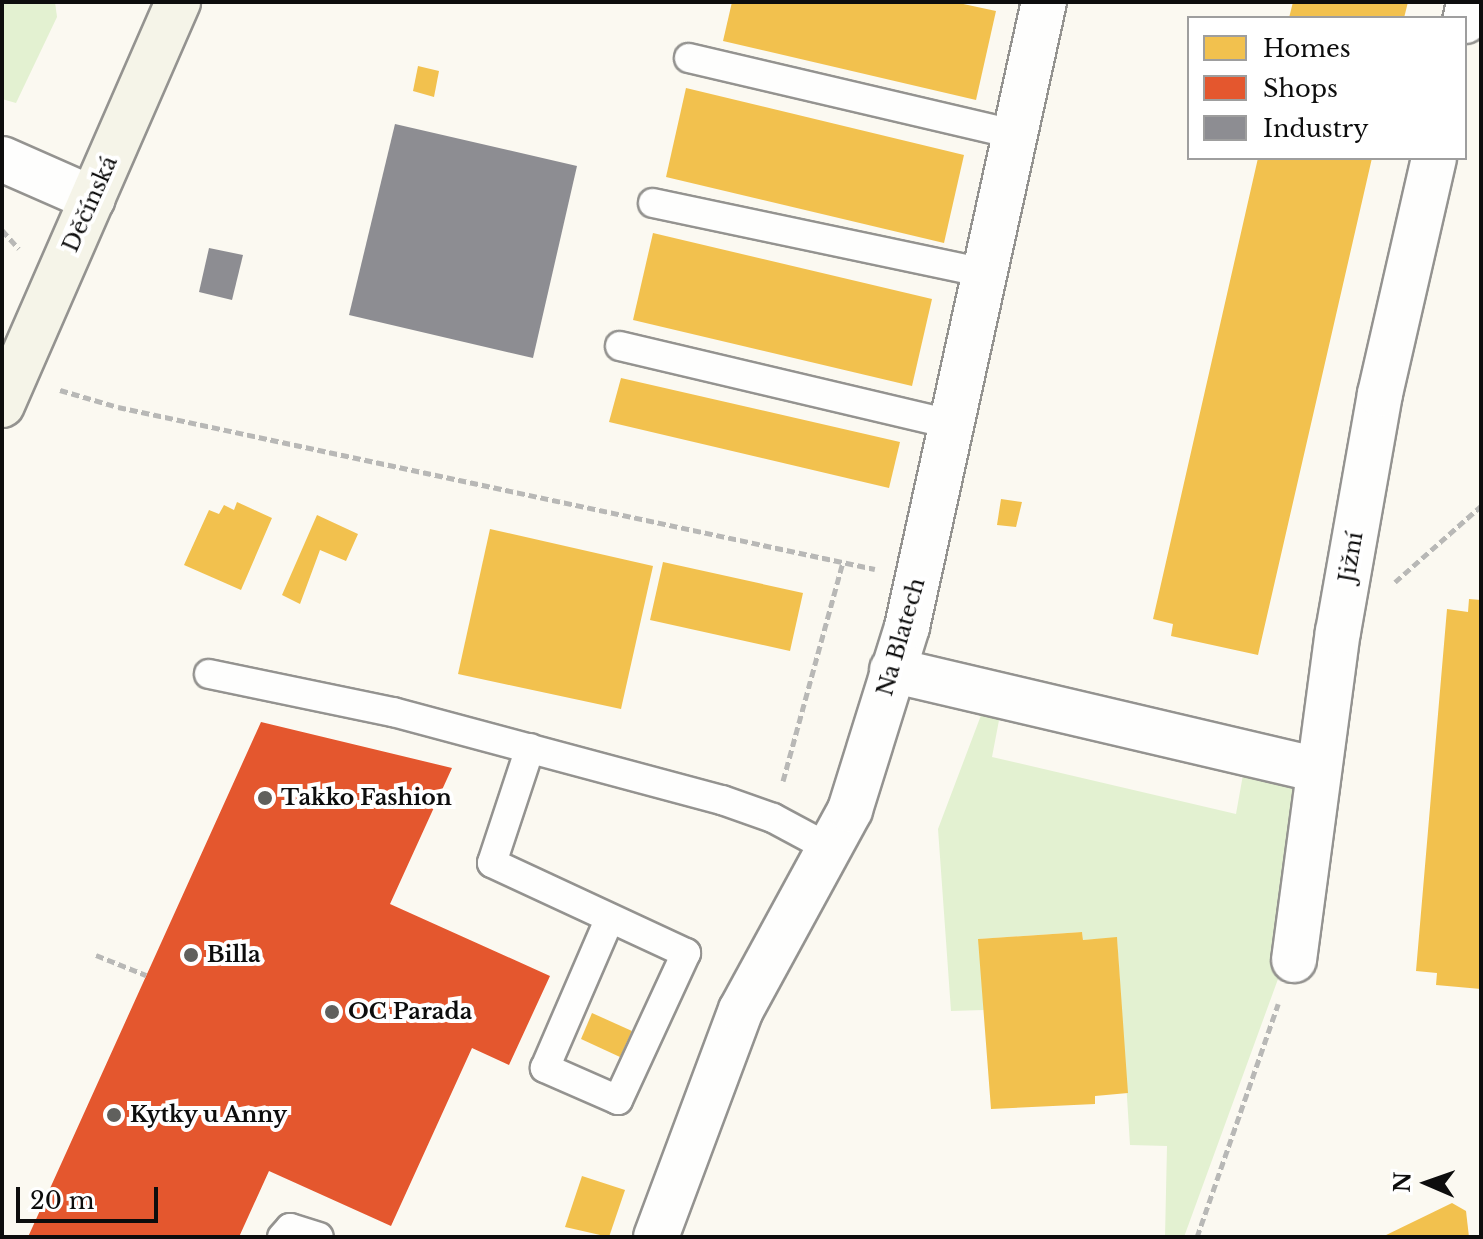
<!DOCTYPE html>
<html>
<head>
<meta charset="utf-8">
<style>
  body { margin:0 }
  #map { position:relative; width:1483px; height:1239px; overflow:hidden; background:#fbf9f1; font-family:"Libre Baskerville",serif }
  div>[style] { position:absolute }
  .green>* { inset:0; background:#e3f1d1 }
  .homes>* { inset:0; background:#f2c14e }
  .shops>* { inset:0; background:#e4572e }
  .industry>* { inset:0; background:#8d8d92 }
  .path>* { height:5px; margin-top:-2.5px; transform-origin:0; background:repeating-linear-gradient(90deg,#b8b8b6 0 8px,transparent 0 12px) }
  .roads { filter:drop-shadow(2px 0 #949390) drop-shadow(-2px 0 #949390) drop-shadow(0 2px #949390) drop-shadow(0 -2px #949390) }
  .lane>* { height:28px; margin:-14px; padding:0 14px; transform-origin:14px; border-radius:14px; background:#fefefd }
  .street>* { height:44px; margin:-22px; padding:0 22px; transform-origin:22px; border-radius:22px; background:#fefefd }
  .secondary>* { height:44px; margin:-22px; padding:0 22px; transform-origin:22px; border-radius:22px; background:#f5f4e8 }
  .dots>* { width:22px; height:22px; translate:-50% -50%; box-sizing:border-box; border:4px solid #fff; border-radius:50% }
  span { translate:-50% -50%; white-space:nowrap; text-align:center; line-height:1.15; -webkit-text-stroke:8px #fff; paint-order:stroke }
  .street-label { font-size:22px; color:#0d0d0d }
  .poi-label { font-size:22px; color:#0d0d0d; font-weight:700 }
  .left { translate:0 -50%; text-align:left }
  .frame { position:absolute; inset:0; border:4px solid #0d0d0d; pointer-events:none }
  .legend { position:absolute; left:1187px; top:16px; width:280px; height:144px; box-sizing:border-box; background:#fff; border:2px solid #9e9e9e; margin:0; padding:10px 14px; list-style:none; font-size:24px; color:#0d0d0d }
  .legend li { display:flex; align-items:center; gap:16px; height:40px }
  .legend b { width:40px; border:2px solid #9e9e9e }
  .north { position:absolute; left:1387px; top:1143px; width:80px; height:80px; -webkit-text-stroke:6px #fff; paint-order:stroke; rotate:272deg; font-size:22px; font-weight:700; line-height:32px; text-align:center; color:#0d0d0d }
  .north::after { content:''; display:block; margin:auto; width:28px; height:36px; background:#0d0d0d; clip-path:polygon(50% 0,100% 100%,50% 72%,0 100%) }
  .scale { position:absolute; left:16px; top:1187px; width:142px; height:36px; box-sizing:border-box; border:4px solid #0d0d0d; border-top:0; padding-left:10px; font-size:24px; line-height:28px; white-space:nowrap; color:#0d0d0d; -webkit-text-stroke:6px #fff; paint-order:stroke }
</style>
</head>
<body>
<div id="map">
  <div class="green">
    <div style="clip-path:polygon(2px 2px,55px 2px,57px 17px,16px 103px,2px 99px)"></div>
    <div style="clip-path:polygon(983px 710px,1000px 715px,992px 757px,1236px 814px,1244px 769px,1297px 789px,1278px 979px,1184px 1237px,1165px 1237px,1167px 1146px,1130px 1145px,1117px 938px,1083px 940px,1082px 932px,979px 939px,984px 1010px,951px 1011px,938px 829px)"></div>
  </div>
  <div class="homes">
    <div style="clip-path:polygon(732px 2px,954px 2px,996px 11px,976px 100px,723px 41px)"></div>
    <div style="clip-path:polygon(1293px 2px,1408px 2px,1404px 18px,1289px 18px)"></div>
    <div style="clip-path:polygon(418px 66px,439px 71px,434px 97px,413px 91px)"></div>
    <div style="clip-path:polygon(686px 88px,964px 155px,944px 243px,666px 177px)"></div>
    <div style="clip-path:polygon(1258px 158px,1372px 158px,1258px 655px,1171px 636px,1173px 624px,1153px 619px)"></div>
    <div style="clip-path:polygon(653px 233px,932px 299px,912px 386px,633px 320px)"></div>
    <div style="clip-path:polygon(621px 378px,900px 442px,889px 488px,609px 422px)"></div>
    <div style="clip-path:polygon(1001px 499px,1022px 502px,1016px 527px,997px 525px)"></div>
    <div style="clip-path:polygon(237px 502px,272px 518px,241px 590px,184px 565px,209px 510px,219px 514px,224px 505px,234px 510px)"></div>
    <div style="clip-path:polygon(317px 515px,358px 534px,346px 561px,320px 550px,300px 604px,282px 595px)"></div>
    <div style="clip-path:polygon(490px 529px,653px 566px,621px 709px,458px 674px)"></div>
    <div style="clip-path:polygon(663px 562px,803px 593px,790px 651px,650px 620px)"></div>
    <div style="clip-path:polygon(1469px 599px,1481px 600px,1481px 989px,1436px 985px,1437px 973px,1416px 971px,1447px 609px,1468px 612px)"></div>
    <div style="clip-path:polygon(1082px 932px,1083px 940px,1117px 937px,1128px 1093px,1095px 1096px,1095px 1104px,991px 1109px,978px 939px)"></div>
    <div style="clip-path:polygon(592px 1013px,632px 1031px,620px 1057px,581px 1039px)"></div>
    <div style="clip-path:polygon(582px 1176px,625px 1190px,609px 1237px,565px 1227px)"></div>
    <div style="clip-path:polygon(1452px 1203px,1466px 1211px,1469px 1237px,1382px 1237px)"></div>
  </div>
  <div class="shops">
    <div style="clip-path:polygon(261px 722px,452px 768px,390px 904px,550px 976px,509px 1065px,472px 1048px,391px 1226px,269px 1171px,239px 1237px,28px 1237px)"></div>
  </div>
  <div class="industry">
    <div style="clip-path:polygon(395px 124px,577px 166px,533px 358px,349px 315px)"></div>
    <div style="clip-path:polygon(209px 248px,243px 255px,232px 300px,199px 292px)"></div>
  </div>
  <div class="path">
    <div style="left:2px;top:230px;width:25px;rotate:48deg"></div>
    <div style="left:60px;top:390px;width:60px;rotate:16.3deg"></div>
    <div style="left:118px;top:407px;width:774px;rotate:12.08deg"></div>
    <div style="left:1395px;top:582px;width:115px;rotate:-41.5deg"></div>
    <div style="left:783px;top:781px;width:227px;rotate:-74.7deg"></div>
    <div style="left:96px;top:955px;width:54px;rotate:21.8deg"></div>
    <div style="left:1197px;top:1237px;width:247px;rotate:-70.8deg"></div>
  </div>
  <div class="roads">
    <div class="lane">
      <div style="left:689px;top:58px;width:334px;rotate:13.2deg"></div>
      <div style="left:653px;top:203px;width:338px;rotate:11.9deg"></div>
      <div style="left:620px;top:346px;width:339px;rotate:13.3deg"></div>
      <div style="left:209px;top:674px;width:188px;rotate:11.7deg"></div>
      <div style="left:393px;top:712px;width:341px;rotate:15deg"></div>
      <div style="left:722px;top:800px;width:54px;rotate:19.4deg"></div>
      <div style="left:773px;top:818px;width:64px;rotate:28.2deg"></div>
      <div style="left:530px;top:748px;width:121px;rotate:108.3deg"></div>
      <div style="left:492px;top:863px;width:214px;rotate:24.9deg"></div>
      <div style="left:686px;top:953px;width:162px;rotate:114.8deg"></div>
      <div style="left:618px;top:1100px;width:80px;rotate:-156.3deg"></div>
      <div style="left:545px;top:1068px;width:163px;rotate:-66.6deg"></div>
      <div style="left:282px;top:1237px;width:12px;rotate:-48deg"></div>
      <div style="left:290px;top:1228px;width:30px;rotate:17deg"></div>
    </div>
    <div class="street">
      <div style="left:1465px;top:21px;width:19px;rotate:-78deg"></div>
      <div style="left:2px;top:159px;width:99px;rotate:23.7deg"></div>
      <div style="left:892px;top:670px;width:434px;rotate:13.2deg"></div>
      <div style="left:1294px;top:960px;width:331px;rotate:-82.4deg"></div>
      <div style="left:1338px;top:632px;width:242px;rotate:-80deg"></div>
      <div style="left:1380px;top:394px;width:242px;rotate:-77.1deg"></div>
      <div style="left:656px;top:1237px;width:242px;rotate:-69.5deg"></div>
      <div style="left:741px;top:1010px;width:228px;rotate:-61.4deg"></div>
      <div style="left:850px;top:810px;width:192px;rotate:-72.7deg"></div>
      <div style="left:907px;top:627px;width:640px;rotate:-77.64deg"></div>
    </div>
    <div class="secondary">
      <div style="left:2px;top:405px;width:440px;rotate:-66.4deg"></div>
    </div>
  </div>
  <div class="dots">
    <div style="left:265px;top:798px;background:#60605d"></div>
    <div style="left:191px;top:955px;background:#60605d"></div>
    <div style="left:332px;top:1012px;background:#60605d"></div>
    <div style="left:114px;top:1115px;background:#60605d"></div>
  </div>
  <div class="street-label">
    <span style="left:90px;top:204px;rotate:-66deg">Děčínská</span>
    <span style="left:1351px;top:557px;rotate:-80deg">Jižní</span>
    <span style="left:901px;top:637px;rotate:-74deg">Na Blatech</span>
  </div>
  <div class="poi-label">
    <span class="left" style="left:281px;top:798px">Takko Fashion</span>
    <span class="left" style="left:207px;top:955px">Billa</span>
    <span class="left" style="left:348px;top:1012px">OC Parada</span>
    <span class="left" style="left:130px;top:1115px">Kytky u Anny</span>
  </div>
  <div class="frame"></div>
  <ul class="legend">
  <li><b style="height:22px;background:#f2c14e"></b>Homes</li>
  <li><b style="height:22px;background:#e4572e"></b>Shops</li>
  <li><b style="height:22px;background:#8d8d92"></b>Industry</li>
  </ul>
  <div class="north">N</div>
  <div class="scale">20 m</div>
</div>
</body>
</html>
